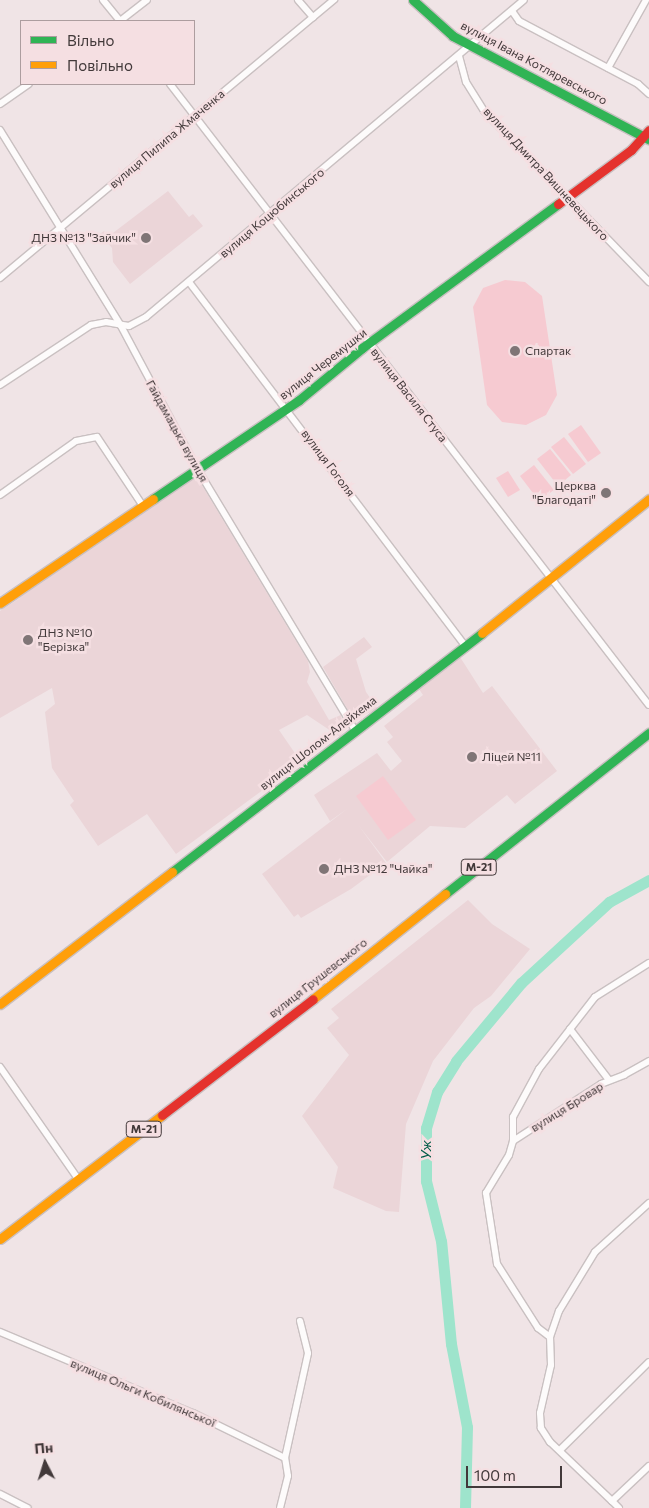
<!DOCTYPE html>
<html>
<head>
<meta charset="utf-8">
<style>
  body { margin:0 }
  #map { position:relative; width:649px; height:1508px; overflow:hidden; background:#f0e4e6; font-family:Commissioner,sans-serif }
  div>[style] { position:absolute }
  .built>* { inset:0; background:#ebd5d8 }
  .green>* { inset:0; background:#f6cad1 }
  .river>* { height:11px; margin:-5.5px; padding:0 5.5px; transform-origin:5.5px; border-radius:5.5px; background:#9ee4cc }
  .roads { filter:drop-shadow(1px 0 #c9c0c1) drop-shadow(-1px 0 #c9c0c1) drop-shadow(0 1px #c9c0c1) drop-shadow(0 -1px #c9c0c1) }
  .street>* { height:6px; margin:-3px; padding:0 3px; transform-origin:3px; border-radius:3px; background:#fdfbfb }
  .fast>* { height:9px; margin:-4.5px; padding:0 4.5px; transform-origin:4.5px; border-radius:4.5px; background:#30b455 }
  .slow>* { height:9px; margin:-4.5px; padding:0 4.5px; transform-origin:4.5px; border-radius:4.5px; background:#ff9f0a }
  .jam>* { height:9px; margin:-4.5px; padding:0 4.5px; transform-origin:4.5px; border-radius:4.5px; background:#e5322d }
  .dots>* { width:14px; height:14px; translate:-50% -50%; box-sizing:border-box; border:2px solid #f5dfe2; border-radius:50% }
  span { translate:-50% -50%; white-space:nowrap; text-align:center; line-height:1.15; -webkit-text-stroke:5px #f5dfe2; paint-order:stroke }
  .shield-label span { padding:1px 4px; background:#f5dfe2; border:1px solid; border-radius:4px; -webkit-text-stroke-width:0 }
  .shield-label { font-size:11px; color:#42393a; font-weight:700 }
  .street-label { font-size:12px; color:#42393a }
  .poi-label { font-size:12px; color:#42393a }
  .right { translate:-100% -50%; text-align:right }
  .left { translate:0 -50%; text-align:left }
  .water-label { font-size:14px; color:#005c47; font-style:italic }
  .legend { position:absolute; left:20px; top:20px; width:175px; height:65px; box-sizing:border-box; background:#f5dfe2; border:1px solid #ad9d9f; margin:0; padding:6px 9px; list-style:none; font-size:15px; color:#42393a }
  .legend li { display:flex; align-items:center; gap:10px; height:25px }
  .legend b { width:25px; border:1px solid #ad9d9f }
  .north { position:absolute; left:20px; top:1438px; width:50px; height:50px; -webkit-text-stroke:4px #f5dfe2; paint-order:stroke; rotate:355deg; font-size:14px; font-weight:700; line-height:20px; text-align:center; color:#42393a }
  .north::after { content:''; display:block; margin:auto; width:18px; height:22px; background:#42393a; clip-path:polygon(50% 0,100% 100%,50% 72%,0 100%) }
  .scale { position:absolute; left:466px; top:1466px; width:96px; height:22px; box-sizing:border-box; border:2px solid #42393a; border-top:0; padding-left:6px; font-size:15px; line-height:18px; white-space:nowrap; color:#42393a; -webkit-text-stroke:4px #f5dfe2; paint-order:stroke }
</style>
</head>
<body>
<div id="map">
  <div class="built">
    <div style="clip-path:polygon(168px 191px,189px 217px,193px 214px,203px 226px,130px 284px,113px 262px,112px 248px,100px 234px,104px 231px,109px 236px)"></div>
    <div style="clip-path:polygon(197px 477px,308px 661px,310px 672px,307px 682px,329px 720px,341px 715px,343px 732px,340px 737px,307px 715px,279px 730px,301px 762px,176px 854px,147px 814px,98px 846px,70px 805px,74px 801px,52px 768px,45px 712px,55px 704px,52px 688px,0 718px,0 611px,20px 598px,18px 594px)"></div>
    <div style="clip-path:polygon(364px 637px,372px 647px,356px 659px,366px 692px,378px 709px,357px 718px,348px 710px,323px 667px)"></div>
    <div style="clip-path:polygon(460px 657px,483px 693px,492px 686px,557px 771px,515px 804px,507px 795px,465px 828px,430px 826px,387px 862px,359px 826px,386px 863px,351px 889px,301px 918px,298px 914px,294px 917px,262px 874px,347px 809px,330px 821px,314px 795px,377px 753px,391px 771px,402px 761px,387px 742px,393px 737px,384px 726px,423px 695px,419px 689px)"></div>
    <div style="clip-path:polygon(468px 900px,492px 924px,530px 949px,491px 996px,474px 1008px,433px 1061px,406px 1124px,399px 1212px,386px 1211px,333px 1188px,338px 1167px,302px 1116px,349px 1055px,327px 1028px,339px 1018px,331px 1009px)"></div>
  </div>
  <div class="green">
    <div style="clip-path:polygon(505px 280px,525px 282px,542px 296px,557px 395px,546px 415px,526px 425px,502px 422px,487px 405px,473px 307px,483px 288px)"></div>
    <div style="clip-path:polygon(581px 425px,601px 453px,588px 462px,568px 434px)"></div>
    <div style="clip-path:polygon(564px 437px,586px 464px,573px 474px,551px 447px)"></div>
    <div style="clip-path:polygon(550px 449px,571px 475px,558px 486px,537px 459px)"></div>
    <div style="clip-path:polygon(534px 465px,554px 490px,539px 501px,520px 476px)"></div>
    <div style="clip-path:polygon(508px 471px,520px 490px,508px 497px,496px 478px)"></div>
    <div style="clip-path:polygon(383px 776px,416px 820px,388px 840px,356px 796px)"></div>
  </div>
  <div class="river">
    <div style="left:465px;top:1508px;width:81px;rotate:-88.6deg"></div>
    <div style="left:467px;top:1427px;width:85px;rotate:-100.9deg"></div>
    <div style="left:451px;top:1344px;width:103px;rotate:-95.5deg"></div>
    <div style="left:441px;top:1241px;width:62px;rotate:-104deg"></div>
    <div style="left:426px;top:1181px;width:53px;rotate:-90deg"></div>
    <div style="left:426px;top:1128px;width:38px;rotate:-73deg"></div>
    <div style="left:437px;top:1092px;width:36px;rotate:-58deg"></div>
    <div style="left:456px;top:1061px;width:102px;rotate:-50.2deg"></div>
    <div style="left:521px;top:983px;width:120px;rotate:-42.6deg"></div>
    <div style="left:609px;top:902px;width:46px;rotate:-28.8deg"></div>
  </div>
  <div class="roads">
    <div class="street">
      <div style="left:103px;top:0;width:27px;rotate:51deg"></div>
      <div style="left:298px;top:0;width:23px;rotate:49deg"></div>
      <div style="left:512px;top:11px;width:12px;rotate:55deg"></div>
      <div style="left:519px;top:21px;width:135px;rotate:27.9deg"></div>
      <div style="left:638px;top:84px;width:15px;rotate:42deg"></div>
      <div style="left:120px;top:21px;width:34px;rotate:-38deg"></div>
      <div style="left:459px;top:56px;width:27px;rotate:75deg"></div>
      <div style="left:466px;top:82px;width:34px;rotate:58deg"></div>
      <div style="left:484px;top:111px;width:238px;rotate:46deg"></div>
      <div style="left:608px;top:68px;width:78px;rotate:-60.8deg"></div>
      <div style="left:170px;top:84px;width:784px;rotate:52.36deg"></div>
      <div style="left:0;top:104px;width:35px;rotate:-35deg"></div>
      <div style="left:0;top:130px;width:230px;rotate:58.3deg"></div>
      <div style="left:121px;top:326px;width:163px;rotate:61.9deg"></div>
      <div style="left:198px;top:470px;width:304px;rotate:58.9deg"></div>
      <div style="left:0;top:278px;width:435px;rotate:-39.8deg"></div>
      <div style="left:189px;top:282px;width:457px;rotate:52.8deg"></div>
      <div style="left:0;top:385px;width:109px;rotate:-33.4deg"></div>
      <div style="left:91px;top:325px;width:15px;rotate:-11deg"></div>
      <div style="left:106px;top:322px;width:23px;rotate:10deg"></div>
      <div style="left:129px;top:326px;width:19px;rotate:-28deg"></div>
      <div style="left:146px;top:317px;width:493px;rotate:-40deg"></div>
      <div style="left:0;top:495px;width:93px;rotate:-35.4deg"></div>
      <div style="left:76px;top:441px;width:21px;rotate:-11deg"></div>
      <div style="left:97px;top:437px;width:83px;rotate:56.3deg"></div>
      <div style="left:570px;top:1029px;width:64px;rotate:52.6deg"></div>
      <div style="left:0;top:1067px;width:136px;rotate:55.1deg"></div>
      <div style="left:513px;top:1141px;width:105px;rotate:-32.9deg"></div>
      <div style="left:601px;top:1084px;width:25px;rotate:-21deg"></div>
      <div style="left:624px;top:1075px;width:29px;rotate:-29deg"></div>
      <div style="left:0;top:1332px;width:209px;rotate:22.8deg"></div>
      <div style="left:193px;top:1413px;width:102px;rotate:26.1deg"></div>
      <div style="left:550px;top:1337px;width:15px;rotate:-143deg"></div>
      <div style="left:538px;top:1328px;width:76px;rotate:-122.6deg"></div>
      <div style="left:497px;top:1264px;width:72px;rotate:-98.8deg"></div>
      <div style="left:486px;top:1193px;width:44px;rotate:-58.8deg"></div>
      <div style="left:509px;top:1155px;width:15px;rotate:-74deg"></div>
      <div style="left:513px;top:1141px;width:24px;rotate:-90deg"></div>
      <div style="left:513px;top:1117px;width:55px;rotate:-61.6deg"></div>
      <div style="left:539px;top:1069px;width:91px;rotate:-52.1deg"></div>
      <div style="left:595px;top:997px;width:64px;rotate:-32.2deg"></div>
      <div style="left:560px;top:1450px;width:125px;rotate:-44.7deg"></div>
      <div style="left:0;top:1494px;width:31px;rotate:27deg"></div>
      <div style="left:612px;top:1501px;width:86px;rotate:-136.4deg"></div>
      <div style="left:550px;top:1442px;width:17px;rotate:-123deg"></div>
      <div style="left:541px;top:1428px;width:15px;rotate:-94deg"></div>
      <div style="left:540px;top:1413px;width:49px;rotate:-77.1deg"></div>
      <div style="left:551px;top:1365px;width:28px;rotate:-92deg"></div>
      <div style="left:550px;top:1337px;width:28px;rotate:-71deg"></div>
      <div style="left:559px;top:1311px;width:69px;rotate:-58.6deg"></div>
      <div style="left:595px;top:1252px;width:73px;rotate:-42.2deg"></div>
      <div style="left:280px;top:1508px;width:33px;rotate:-76deg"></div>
      <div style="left:288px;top:1476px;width:18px;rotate:-99deg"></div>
      <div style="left:285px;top:1458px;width:107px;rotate:-77.6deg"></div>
      <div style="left:308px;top:1353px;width:33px;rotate:-104deg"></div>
      <div style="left:619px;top:1508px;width:10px;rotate:-135deg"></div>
      <div style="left:612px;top:1501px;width:51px;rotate:-43.4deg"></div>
    </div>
    <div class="fast">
      <div style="left:413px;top:0;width:54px;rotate:42deg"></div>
      <div style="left:453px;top:36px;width:221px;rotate:27.8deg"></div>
      <div style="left:153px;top:499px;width:176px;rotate:-34.1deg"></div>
      <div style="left:299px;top:400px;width:82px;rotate:-39.5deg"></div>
      <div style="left:362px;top:348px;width:243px;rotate:-36.3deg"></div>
      <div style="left:172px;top:872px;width:391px;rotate:-37.6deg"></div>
      <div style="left:445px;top:894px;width:260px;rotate:-38.3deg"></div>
    </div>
    <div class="slow">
      <div style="left:0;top:603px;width:185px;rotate:-34.2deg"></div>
      <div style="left:482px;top:633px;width:214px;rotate:-38.7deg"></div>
      <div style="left:313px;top:999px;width:169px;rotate:-38.5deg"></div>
      <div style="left:0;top:1004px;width:217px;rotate:-37.5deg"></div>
      <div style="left:0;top:1239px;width:204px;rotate:-37.4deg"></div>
    </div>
    <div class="jam">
      <div style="left:558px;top:204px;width:91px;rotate:-36.5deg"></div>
      <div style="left:631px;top:150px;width:27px;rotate:-48deg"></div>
      <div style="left:162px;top:1115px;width:190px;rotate:-37.5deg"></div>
    </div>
  </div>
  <div class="dots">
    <div style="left:146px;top:238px;background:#7f7576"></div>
    <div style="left:515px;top:351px;background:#7f7576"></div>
    <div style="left:606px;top:493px;background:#7f7576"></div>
    <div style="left:28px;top:640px;background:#7f7576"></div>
    <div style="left:472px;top:757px;background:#7f7576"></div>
    <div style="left:324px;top:869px;background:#7f7576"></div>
  </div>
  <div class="shield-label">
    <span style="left:479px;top:867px">М-21</span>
    <span style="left:144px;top:1129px">М-21</span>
  </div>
  <div class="street-label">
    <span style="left:534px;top:63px;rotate:28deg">вулиця Івана Котляревського</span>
    <span style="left:167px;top:139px;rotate:-40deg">вулиця Пилипа Жмаченка</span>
    <span style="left:546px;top:174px;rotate:47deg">вулиця Дмитра Вишневецького</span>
    <span style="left:272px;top:213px;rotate:-40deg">вулиця Коцюбинського</span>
    <span style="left:323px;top:364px;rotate:-38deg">вулиця Черемушки</span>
    <span style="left:409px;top:395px;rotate:52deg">вулиця Василя Стуса</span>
    <span style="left:177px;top:431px;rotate:61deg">Гайдамацька вулиця</span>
    <span style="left:328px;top:463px;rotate:53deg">вулиця Гоголя</span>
    <span style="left:318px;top:743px;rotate:-38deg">вулиця Шолом-Алейхема</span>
    <span style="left:318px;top:978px;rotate:-38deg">вулиця Грушевського</span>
    <span style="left:567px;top:1107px;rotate:-32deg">вулиця Бровар</span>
    <span style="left:143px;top:1393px;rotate:23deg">вулиця Ольги Кобилянської</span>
  </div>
  <div class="poi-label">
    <span class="right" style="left:136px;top:238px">ДНЗ №13 "Зайчик"</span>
    <span class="left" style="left:525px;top:351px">Спартак</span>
    <span class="right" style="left:596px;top:493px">Церква<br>"Благодаті"</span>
    <span class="left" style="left:38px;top:640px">ДНЗ №10<br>"Берізка"</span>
    <span class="left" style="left:482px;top:757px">Ліцей №11</span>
    <span class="left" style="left:334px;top:869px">ДНЗ №12 "Чайка"</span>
  </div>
  <div class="water-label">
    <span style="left:426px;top:1150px;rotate:-90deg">Уж</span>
  </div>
  <ul class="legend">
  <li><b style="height:6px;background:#30b455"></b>Вільно</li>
  <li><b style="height:6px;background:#ff9f0a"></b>Повільно</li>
  </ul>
  <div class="north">Пн</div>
  <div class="scale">100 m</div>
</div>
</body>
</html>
